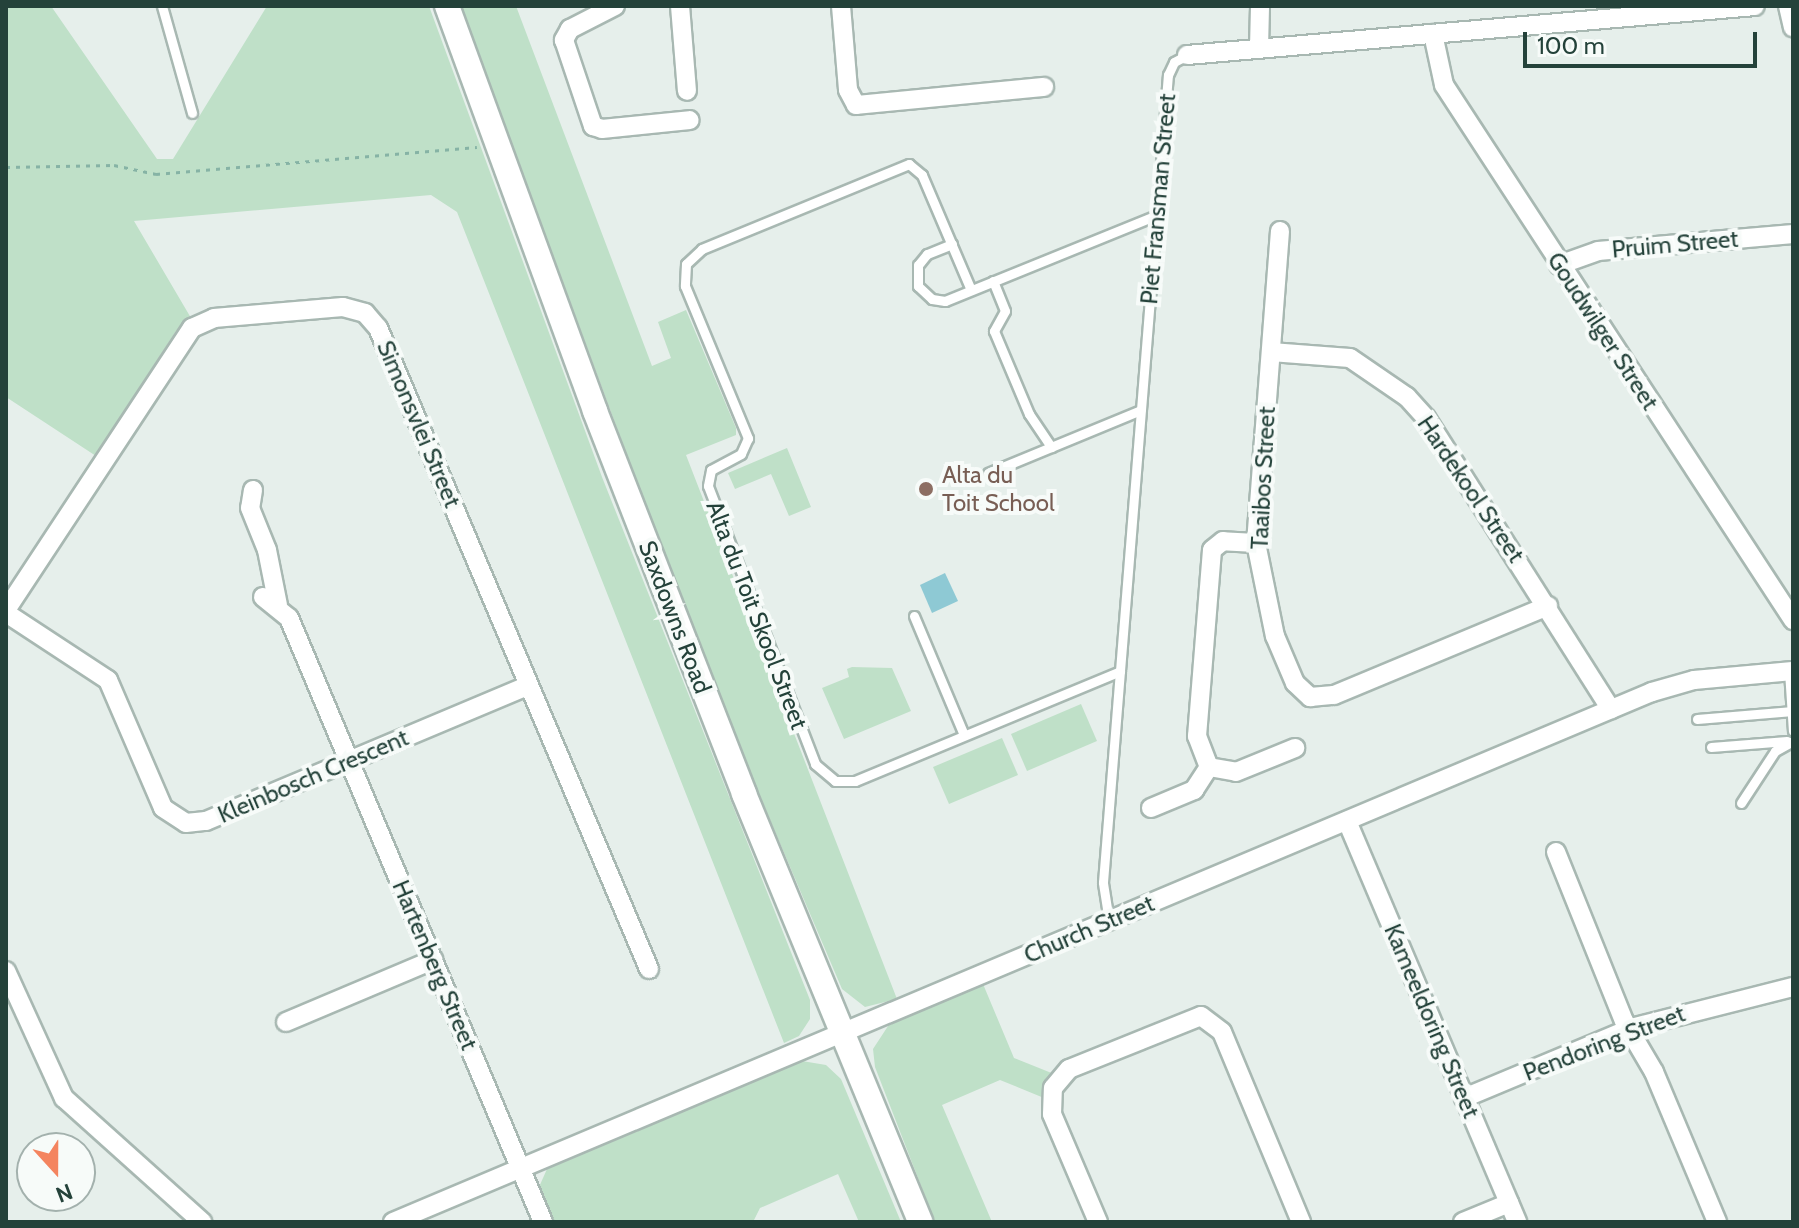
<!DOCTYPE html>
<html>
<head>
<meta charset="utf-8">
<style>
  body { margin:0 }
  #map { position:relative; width:1799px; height:1228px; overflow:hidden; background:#e6efeb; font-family:Cabin,sans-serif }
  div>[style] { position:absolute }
  .green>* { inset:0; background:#bfe0c8 }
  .water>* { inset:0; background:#8ec9d4 }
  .path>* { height:3px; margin-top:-1.5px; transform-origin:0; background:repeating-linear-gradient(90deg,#86b3a5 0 4px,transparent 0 10px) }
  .roads { filter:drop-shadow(2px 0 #a8b8b2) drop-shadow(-2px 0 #a8b8b2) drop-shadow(0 2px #a8b8b2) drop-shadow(0 -2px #a8b8b2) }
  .lane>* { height:9px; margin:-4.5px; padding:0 4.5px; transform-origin:4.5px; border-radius:4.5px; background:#fff }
  .street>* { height:18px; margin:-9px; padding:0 9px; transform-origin:9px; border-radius:9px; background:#fff }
  .secondary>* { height:24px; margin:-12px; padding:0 12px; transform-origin:12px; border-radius:12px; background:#fff }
  .dots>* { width:22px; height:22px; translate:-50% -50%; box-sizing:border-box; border:4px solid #f7fbf9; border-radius:50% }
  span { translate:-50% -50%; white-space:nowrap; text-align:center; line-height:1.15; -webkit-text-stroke:8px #f7fbf9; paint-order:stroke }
  .street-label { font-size:24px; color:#24423a }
  .education-label { font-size:24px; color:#785e54 }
  .left { translate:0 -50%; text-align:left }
  .frame { position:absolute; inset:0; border:8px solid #24423a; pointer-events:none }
  .north { position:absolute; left:16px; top:1132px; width:80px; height:80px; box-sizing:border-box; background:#f7fbf9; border:2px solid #a3b1ad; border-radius:50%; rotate:159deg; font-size:22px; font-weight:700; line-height:32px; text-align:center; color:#24423a }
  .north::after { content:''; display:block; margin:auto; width:28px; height:36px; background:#f4845f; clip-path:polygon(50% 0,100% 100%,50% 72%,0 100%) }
  .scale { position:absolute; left:1523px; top:32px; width:234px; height:36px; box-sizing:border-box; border:4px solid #24423a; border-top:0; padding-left:10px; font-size:24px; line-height:28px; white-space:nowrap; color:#24423a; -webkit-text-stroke:6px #f7fbf9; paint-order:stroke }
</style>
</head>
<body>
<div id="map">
  <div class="green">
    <div style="clip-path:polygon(6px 6px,51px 6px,157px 159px,173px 159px,267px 6px,429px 6px,602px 477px,810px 1000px,810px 1019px,799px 1036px,784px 1043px,457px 212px,431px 195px,134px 221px,191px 318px,176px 331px,96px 456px,6px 397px)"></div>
    <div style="clip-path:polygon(460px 6px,516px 6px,652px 366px,671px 358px,658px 322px,686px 310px,736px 428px,736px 435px,686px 455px,897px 999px,865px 1007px,842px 989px,711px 681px)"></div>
    <div style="clip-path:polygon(787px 448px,811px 507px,789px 516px,771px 474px,735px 489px,728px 473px)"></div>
    <div style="clip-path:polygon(852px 667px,892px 668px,911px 711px,844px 739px,822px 688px,849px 677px,847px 669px)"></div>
    <div style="clip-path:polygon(1081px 704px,1097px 741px,1027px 771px,1011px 734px)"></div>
    <div style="clip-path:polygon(1002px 738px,1018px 775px,949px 804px,933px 767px)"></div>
    <div style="clip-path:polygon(983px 984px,1014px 1058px,1054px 1074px,1044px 1098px,1000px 1080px,942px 1105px,992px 1222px,935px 1222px,875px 1067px,873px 1049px,890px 1023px)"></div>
    <div style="clip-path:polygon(802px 1061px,826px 1065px,841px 1079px,901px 1222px,859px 1222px,838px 1174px,760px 1208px,753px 1222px,552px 1222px,539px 1187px,547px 1169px)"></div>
  </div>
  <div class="water">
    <div style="clip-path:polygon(945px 573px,958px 601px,932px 613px,920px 585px)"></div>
  </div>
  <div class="path">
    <div style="left:6px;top:167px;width:108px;rotate:-1.1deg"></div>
    <div style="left:114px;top:165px;width:43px;rotate:12.1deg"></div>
    <div style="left:156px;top:174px;width:322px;rotate:-4.8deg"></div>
  </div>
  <div class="roads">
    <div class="lane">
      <div style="left:162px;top:6px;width:111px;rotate:74.3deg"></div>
      <div style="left:952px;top:244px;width:27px;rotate:158deg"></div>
      <div style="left:927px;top:254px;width:14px;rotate:129deg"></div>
      <div style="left:918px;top:265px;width:21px;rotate:90deg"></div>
      <div style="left:918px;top:286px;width:19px;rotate:43deg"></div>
      <div style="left:932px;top:299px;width:13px;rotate:9deg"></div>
      <div style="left:945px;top:301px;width:229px;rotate:-22.1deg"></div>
      <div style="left:993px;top:281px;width:32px;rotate:68deg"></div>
      <div style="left:1005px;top:311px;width:23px;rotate:119deg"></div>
      <div style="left:994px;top:331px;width:90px;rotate:67.1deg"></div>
      <div style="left:1029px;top:414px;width:40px;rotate:56deg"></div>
      <div style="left:971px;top:290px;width:125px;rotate:-113.1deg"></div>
      <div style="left:922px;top:175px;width:17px;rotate:-140deg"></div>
      <div style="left:909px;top:164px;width:224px;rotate:157.7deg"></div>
      <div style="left:702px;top:249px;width:22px;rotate:137deg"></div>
      <div style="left:686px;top:264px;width:22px;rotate:93deg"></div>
      <div style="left:685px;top:286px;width:165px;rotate:67.5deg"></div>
      <div style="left:748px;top:438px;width:17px;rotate:114deg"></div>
      <div style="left:741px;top:454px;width:34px;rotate:152deg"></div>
      <div style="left:711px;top:470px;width:16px;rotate:101deg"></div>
      <div style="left:708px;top:486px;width:298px;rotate:68.9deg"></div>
      <div style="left:815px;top:764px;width:26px;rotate:40deg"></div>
      <div style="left:835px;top:781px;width:20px"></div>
      <div style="left:855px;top:781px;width:287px;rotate:-22.5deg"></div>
      <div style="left:988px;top:473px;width:165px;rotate:-22.4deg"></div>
      <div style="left:914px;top:616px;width:129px;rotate:67.2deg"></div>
      <div style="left:1789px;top:671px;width:60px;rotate:86.2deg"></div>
      <div style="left:1697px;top:719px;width:96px;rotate:-4.8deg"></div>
      <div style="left:1711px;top:747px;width:76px;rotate:-4.5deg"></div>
      <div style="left:1741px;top:803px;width:62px;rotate:-56.8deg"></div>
      <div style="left:1775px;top:751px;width:21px;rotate:-29deg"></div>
      <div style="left:1109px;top:921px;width:39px;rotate:-99deg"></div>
      <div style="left:1103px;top:882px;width:810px;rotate:-85.4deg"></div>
      <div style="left:1168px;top:75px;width:14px;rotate:-65deg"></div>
      <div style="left:1174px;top:62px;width:15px;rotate:-28deg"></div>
    </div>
    <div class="street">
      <div style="left:615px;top:6px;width:51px;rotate:152.9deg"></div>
      <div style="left:570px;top:29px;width:13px;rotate:119deg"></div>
      <div style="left:564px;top:40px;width:91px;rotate:71.4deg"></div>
      <div style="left:593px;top:126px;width:9px;rotate:18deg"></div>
      <div style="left:602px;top:129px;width:88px;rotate:-5.8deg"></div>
      <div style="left:680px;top:6px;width:85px;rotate:85.3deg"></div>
      <div style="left:841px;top:6px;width:84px;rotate:85.2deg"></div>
      <div style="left:848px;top:90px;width:17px;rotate:62deg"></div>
      <div style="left:856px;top:105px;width:189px;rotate:-5.5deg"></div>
      <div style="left:1788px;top:6px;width:22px;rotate:77deg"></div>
      <div style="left:1433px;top:34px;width:52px;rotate:77.8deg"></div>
      <div style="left:1444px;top:85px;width:639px;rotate:56.88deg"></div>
      <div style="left:1259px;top:48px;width:42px;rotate:-88.6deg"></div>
      <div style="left:1187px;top:55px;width:570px;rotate:-4.93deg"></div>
      <div style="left:1280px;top:231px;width:313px;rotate:94.4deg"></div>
      <div style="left:1256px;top:543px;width:95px;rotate:78.5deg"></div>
      <div style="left:1275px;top:636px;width:51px;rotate:66.9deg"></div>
      <div style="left:1295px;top:683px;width:21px;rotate:43deg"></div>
      <div style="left:1310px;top:697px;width:24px;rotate:-5deg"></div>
      <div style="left:1334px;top:695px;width:232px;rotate:-22.6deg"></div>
      <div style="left:1559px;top:265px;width:41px;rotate:-19.7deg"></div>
      <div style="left:1598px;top:251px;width:196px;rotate:-5deg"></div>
      <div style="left:1271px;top:352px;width:79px;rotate:4.3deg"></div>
      <div style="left:1350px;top:358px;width:69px;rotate:34.4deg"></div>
      <div style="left:1407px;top:397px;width:28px;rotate:48deg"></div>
      <div style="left:1426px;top:418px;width:345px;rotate:57.6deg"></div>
      <div style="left:253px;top:490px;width:18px;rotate:99deg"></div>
      <div style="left:250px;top:508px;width:45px;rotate:68deg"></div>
      <div style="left:267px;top:550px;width:56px;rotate:78.7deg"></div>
      <div style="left:1256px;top:543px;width:33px;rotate:-177deg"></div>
      <div style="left:1223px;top:541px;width:14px;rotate:141deg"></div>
      <div style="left:1212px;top:550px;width:187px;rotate:94.6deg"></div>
      <div style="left:1197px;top:736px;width:33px;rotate:69deg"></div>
      <div style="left:1209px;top:767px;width:27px;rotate:10deg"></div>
      <div style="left:1236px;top:772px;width:64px;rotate:-22.1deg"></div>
      <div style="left:263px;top:597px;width:33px;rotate:39deg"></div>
      <div style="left:289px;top:618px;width:655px;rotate:67.19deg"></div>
      <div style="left:6px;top:610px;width:338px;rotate:-56.6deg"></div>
      <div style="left:192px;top:328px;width:24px;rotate:-24deg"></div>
      <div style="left:214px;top:318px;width:129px;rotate:-4.9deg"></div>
      <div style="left:343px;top:307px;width:23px;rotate:15deg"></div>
      <div style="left:365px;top:313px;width:20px;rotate:49deg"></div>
      <div style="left:378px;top:328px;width:696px;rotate:67.08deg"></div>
      <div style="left:6px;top:613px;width:122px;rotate:33.3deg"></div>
      <div style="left:108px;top:680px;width:139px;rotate:66.7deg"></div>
      <div style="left:163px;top:808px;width:27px;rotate:33deg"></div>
      <div style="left:186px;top:823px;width:20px;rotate:-6deg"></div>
      <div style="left:206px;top:821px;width:350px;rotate:-22.8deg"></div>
      <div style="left:1151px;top:808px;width:47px;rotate:-22.7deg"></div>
      <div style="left:1194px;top:790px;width:27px;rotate:-57deg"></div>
      <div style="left:1347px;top:821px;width:436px;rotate:67deg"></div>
      <div style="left:1556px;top:852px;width:182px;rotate:68.1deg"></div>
      <div style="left:1624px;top:1021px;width:59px;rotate:59.5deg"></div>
      <div style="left:1654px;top:1072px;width:163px;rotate:67.2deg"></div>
      <div style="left:6px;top:971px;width:140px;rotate:65.5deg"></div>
      <div style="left:64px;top:1098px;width:186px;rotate:41.9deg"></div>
      <div style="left:286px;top:1022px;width:160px;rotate:-22.9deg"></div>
      <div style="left:1464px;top:1098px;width:181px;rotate:-22.7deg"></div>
      <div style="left:1631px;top:1028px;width:167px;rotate:-14.2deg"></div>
      <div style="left:393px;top:1222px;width:1366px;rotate:-22.83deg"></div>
      <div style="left:1652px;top:692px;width:44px;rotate:-15.9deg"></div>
      <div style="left:1694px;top:680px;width:99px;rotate:-5.2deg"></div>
      <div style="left:1098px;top:1222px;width:117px;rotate:-113.1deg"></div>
      <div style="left:1052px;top:1114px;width:26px;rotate:-88deg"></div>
      <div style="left:1053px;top:1088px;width:25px;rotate:-50deg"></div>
      <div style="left:1069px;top:1069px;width:142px;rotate:-21.9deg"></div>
      <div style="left:1201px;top:1016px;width:26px;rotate:37deg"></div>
      <div style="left:1222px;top:1032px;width:206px;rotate:67.4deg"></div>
      <div style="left:1463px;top:1222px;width:50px;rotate:-22.4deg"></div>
    </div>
    <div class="secondary">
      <div style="left:447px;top:6px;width:431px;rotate:69.9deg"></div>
      <div style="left:595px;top:411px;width:411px;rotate:68.7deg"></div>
      <div style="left:744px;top:794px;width:463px;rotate:67.6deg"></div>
    </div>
  </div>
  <div class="dots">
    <div style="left:926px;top:489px;background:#8d6e63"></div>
  </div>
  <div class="street-label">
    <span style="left:1158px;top:199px;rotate:-85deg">Piet Fransman Street</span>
    <span style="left:1675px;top:244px;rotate:-5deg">Pruim Street</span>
    <span style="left:1603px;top:331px;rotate:57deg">Goudwilger Street</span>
    <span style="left:419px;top:424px;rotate:67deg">Simonsvlei Street</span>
    <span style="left:1263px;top:478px;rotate:-87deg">Taaibos Street</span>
    <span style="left:1471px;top:489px;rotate:56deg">Hardekool Street</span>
    <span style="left:757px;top:615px;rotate:69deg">Alta du Toit Skool Street</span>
    <span style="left:675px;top:617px;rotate:69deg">Saxdowns Road</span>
    <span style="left:313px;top:776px;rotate:-23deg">Kleinbosch Crescent</span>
    <span style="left:1089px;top:929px;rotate:-23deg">Church Street</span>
    <span style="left:435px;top:965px;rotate:67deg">Hartenberg Street</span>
    <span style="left:1432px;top:1021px;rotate:67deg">Kameeldoring Street</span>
    <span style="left:1604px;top:1043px;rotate:-21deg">Pendoring Street</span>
  </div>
  <div class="education-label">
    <span class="left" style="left:942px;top:489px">Alta du<br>Toit School</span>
  </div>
  <div class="frame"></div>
  <div class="north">N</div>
  <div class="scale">100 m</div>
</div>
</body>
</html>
